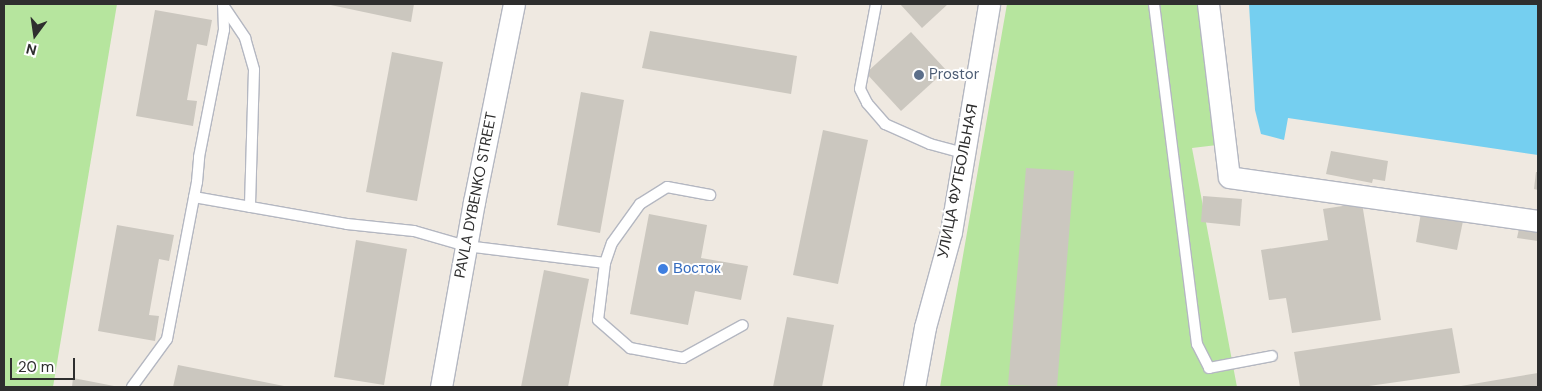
<!DOCTYPE html>
<html>
<head>
<meta charset="utf-8">
<style>
  body { margin:0 }
  #map { position:relative; width:1542px; height:391px; overflow:hidden; background:#efe9e1; font-family:"DM Sans",sans-serif }
  div>[style] { position:absolute }
  .green>* { inset:0; background:#b6e59e }
  .water>* { inset:0; background:#75cff0 }
  .building>* { inset:0; background:#cbc7bf }
  .roads { filter:drop-shadow(1px 0 #b4b7c1) drop-shadow(-1px 0 #b4b7c1) drop-shadow(0 1px #b4b7c1) drop-shadow(0 -1px #b4b7c1) }
  .service>* { height:10px; margin:-5px; padding:0 5px; transform-origin:5px; border-radius:5px; background:#fff }
  .minor>* { height:21px; margin:-10.5px; padding:0 10.5px; transform-origin:10.5px; border-radius:10.5px; background:#fff }
  .dots>* { width:14px; height:14px; translate:-50% -50%; box-sizing:border-box; border:2px solid #fff; border-radius:50% }
  span { translate:-50% -50%; white-space:nowrap; text-align:center; line-height:1.15; -webkit-text-stroke:4px #fff; paint-order:stroke }
  .service-label { font-size:15px; color:#4e5e75 }
  .left { translate:0 -50%; text-align:left }
  .street-label { font-size:15px; color:#2e2e2e }
  .shop-label { font-size:15px; color:#366cbe }
  .frame { position:absolute; inset:0; border:5px solid #2e2e2e; pointer-events:none }
  .north { position:absolute; left:10px; top:10px; width:50px; height:50px; -webkit-text-stroke:4px #fff; paint-order:stroke; rotate:194deg; font-size:14px; font-weight:700; line-height:20px; text-align:center; color:#2e2e2e }
  .north::after { content:''; display:block; margin:auto; width:18px; height:22px; background:#2e2e2e; clip-path:polygon(50% 0,100% 100%,50% 72%,0 100%) }
  .scale { position:absolute; left:10px; top:358px; width:65px; height:22px; box-sizing:border-box; border:2px solid #2e2e2e; border-top:0; padding-left:6px; font-size:15px; line-height:18px; white-space:nowrap; color:#2e2e2e; -webkit-text-stroke:4px #fff; paint-order:stroke }
</style>
</head>
<body>
<div id="map">
  <div class="green">
    <div style="clip-path:polygon(4px 4px,117px 4px,53px 387px,4px 387px)"></div>
    <div style="clip-path:polygon(1007px 4px,1218px 4px,1234px 143px,1192px 148px,1237px 387px,940px 387px)"></div>
  </div>
  <div class="water">
    <div style="clip-path:polygon(1249px 4px,1538px 4px,1538px 155px,1288px 118px,1284px 140px,1261px 134px,1255px 110px)"></div>
  </div>
  <div class="building">
    <div style="clip-path:polygon(326px 4px,414px 4px,411px 22px)"></div>
    <div style="clip-path:polygon(900px 4px,948px 4px,922px 28px)"></div>
    <div style="clip-path:polygon(155px 10px,212px 20px,207px 46px,197px 44px,187px 100px,197px 101px,193px 126px,136px 116px)"></div>
    <div style="clip-path:polygon(650px 31px,797px 56px,791px 94px,642px 68px)"></div>
    <div style="clip-path:polygon(911px 32px,946px 70px,901px 111px,866px 73px)"></div>
    <div style="clip-path:polygon(392px 52px,443px 62px,417px 201px,366px 192px)"></div>
    <div style="clip-path:polygon(581px 92px,624px 100px,600px 233px,557px 225px)"></div>
    <div style="clip-path:polygon(823px 130px,868px 140px,838px 284px,793px 275px)"></div>
    <div style="clip-path:polygon(1331px 151px,1388px 161px,1385px 181px,1373px 179px,1372px 183px,1326px 174px)"></div>
    <div style="clip-path:polygon(1026px 168px,1074px 171px,1057px 387px,1008px 385px)"></div>
    <div style="clip-path:polygon(1536px 172px,1538px 172px,1538px 190px,1534px 189px)"></div>
    <div style="clip-path:polygon(1203px 196px,1242px 199px,1240px 226px,1201px 222px)"></div>
    <div style="clip-path:polygon(1362px 203px,1381px 320px,1292px 333px,1286px 298px,1269px 300px,1261px 250px,1328px 240px,1323px 209px)"></div>
    <div style="clip-path:polygon(1421px 213px,1463px 221px,1457px 250px,1416px 242px)"></div>
    <div style="clip-path:polygon(649px 214px,707px 225px,701px 258px,748px 266px,741px 300px,695px 291px,688px 325px,630px 314px)"></div>
    <div style="clip-path:polygon(1520px 224px,1538px 227px,1538px 241px,1517px 238px)"></div>
    <div style="clip-path:polygon(117px 225px,174px 235px,169px 261px,159px 259px,149px 315px,159px 316px,155px 341px,98px 331px)"></div>
    <div style="clip-path:polygon(356px 240px,407px 249px,384px 385px,334px 377px)"></div>
    <div style="clip-path:polygon(544px 270px,589px 279px,568px 387px,521px 387px)"></div>
    <div style="clip-path:polygon(787px 317px,834px 325px,822px 387px,773px 387px)"></div>
    <div style="clip-path:polygon(1452px 328px,1460px 373px,1362px 387px,1300px 387px,1294px 352px)"></div>
    <div style="clip-path:polygon(178px 365px,284px 386px,284px 387px,173px 387px)"></div>
    <div style="clip-path:polygon(1538px 373px,1538px 387px,1461px 387px,1461px 386px)"></div>
    <div style="clip-path:polygon(73px 378px,114px 386px,114px 387px,72px 387px)"></div>
  </div>
  <div class="roads">
    <div class="service">
      <div style="left:876px;top:4px;width:86px;rotate:100.7deg"></div>
      <div style="left:860px;top:89px;width:16px;rotate:63deg"></div>
      <div style="left:867px;top:103px;width:28px;rotate:49deg"></div>
      <div style="left:885px;top:124px;width:49px;rotate:24deg"></div>
      <div style="left:930px;top:144px;width:35px;rotate:15deg"></div>
      <div style="left:1154px;top:4px;width:343px;rotate:82.8deg"></div>
      <div style="left:1197px;top:344px;width:27px;rotate:63deg"></div>
      <div style="left:1209px;top:368px;width:64px;rotate:-10.8deg"></div>
      <div style="left:223px;top:5px;width:40px;rotate:56deg"></div>
      <div style="left:245px;top:38px;width:33px;rotate:74deg"></div>
      <div style="left:254px;top:70px;width:137px;rotate:91.7deg"></div>
      <div style="left:194px;top:197px;width:155px;rotate:10deg"></div>
      <div style="left:347px;top:224px;width:67px;rotate:6deg"></div>
      <div style="left:414px;top:231px;width:54px;rotate:16.1deg"></div>
      <div style="left:466px;top:246px;width:140px;rotate:7deg"></div>
      <div style="left:605px;top:263px;width:21px;rotate:-71deg"></div>
      <div style="left:612px;top:243px;width:48px;rotate:-54.3deg"></div>
      <div style="left:640px;top:204px;width:32px;rotate:-32deg"></div>
      <div style="left:667px;top:187px;width:44px;rotate:10.5deg"></div>
      <div style="left:605px;top:263px;width:57px;rotate:97deg"></div>
      <div style="left:598px;top:320px;width:43px;rotate:41.2deg"></div>
      <div style="left:630px;top:348px;width:54px;rotate:10.7deg"></div>
      <div style="left:683px;top:358px;width:68px;rotate:-28.8deg"></div>
      <div style="left:132px;top:387px;width:59px;rotate:-53.9deg"></div>
      <div style="left:167px;top:339px;width:160px;rotate:-79.2deg"></div>
      <div style="left:197px;top:182px;width:25px;rotate:-85deg"></div>
      <div style="left:199px;top:157px;width:129px;rotate:-78.9deg"></div>
      <div style="left:224px;top:30px;width:26px;rotate:-92deg"></div>
    </div>
    <div class="minor">
      <div style="left:1208px;top:4px;width:174px;rotate:83.1deg"></div>
      <div style="left:1229px;top:177px;width:312px;rotate:8.1deg"></div>
      <div style="left:441px;top:387px;width:188px;rotate:-79.9deg"></div>
      <div style="left:474px;top:202px;width:202px;rotate:-78.6deg"></div>
      <div style="left:914px;top:387px;width:61px;rotate:-79.6deg"></div>
      <div style="left:925px;top:327px;width:98px;rotate:-74.7deg"></div>
      <div style="left:951px;top:232px;width:231px;rotate:-80.5deg"></div>
    </div>
  </div>
  <div class="dots">
    <div style="left:919px;top:75px;background:#5c6f8a"></div>
    <div style="left:663px;top:269px;background:#3f7fe0"></div>
  </div>
  <div class="service-label">
    <span class="left" style="left:929px;top:75px">Prostor</span>
  </div>
  <div class="street-label">
    <span style="left:958px;top:181px;rotate:-79deg">УЛИЦА ФУТБОЛЬНАЯ</span>
    <span style="left:476px;top:195px;rotate:-79deg">PAVLA DYBENKO STREET</span>
  </div>
  <div class="shop-label">
    <span class="left" style="left:673px;top:269px">Восток</span>
  </div>
  <div class="frame"></div>
  <div class="north">N</div>
  <div class="scale">20 m</div>
</div>
</body>
</html>
